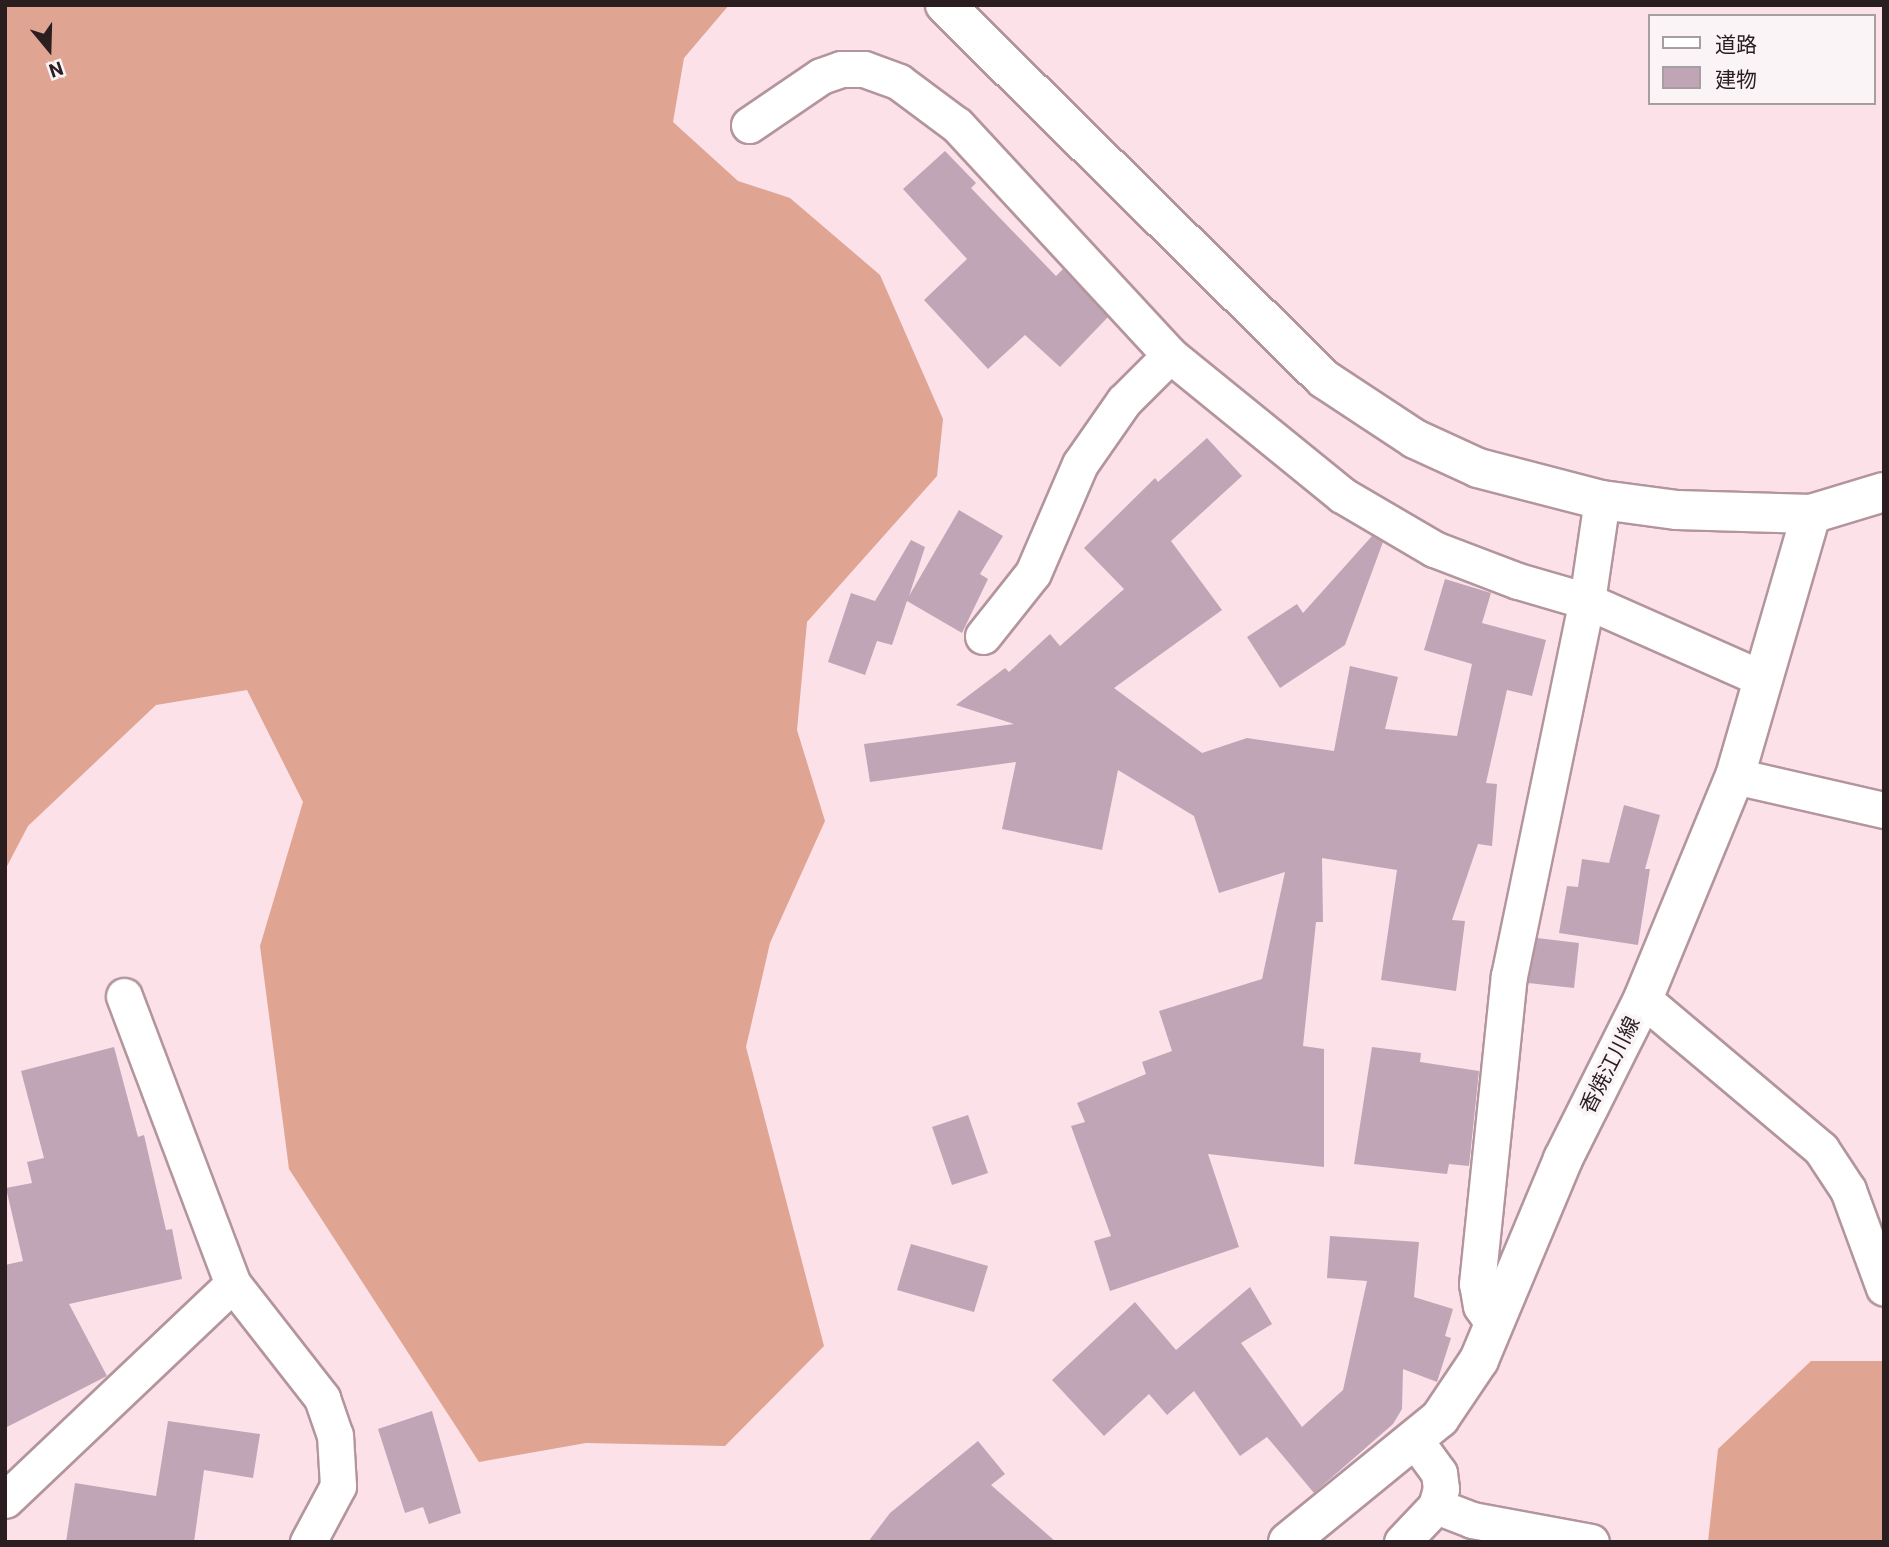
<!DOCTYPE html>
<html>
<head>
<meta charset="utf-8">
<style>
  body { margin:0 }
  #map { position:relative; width:1889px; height:1547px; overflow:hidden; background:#fce1e8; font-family:Roboto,"Noto Sans JP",sans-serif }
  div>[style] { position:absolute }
  .forest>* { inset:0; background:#dfa492 }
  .building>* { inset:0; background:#c0a5b6 }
  .roads { filter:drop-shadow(2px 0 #b3959d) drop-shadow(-2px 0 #b3959d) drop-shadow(0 2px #b3959d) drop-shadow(0 -2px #b3959d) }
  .minor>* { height:35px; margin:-17.5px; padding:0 17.5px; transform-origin:17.5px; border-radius:17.5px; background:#fff }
  .tertiary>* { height:38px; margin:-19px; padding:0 19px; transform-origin:19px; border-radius:19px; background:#fff }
  .secondary>* { height:38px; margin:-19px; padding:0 19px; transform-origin:19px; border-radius:19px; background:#fff }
  .primary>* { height:38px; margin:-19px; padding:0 19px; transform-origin:19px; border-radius:19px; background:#fff }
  span { translate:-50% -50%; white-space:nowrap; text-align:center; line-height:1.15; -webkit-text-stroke:7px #fbf4f6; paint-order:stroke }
  .street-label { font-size:21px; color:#2a1e21 }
  .frame { position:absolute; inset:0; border:7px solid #2a1e21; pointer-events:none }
  .legend { position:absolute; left:1648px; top:14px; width:228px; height:91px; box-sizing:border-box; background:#fbf4f6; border:2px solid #a79ea1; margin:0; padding:9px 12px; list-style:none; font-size:21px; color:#2a1e21 }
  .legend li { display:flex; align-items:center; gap:14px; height:35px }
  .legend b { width:35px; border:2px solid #a79ea1 }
  .north { position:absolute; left:14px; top:14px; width:70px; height:70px; -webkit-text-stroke:5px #fbf4f6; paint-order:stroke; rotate:161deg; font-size:19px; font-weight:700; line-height:28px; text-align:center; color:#2a1e21 }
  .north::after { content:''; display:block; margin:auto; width:24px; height:32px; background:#2a1e21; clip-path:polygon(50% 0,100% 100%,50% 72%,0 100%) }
</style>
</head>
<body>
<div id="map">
  <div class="forest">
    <div style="clip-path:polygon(5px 5px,729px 5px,684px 58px,673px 122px,738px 181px,790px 198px,880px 275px,943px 419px,937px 476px,807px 622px,797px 730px,825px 821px,770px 943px,746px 1047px,824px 1346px,725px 1446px,586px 1443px,479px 1462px,289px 1169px,260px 946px,303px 802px,247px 690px,156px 705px,28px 826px,5px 870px)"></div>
    <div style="clip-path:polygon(1811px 1361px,1884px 1361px,1884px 1542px,1708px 1542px,1718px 1449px)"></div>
  </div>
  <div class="building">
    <div style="clip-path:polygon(945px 151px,976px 183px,971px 188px,1056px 276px,1063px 269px,1108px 317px,1060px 367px,1025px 335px,988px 369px,924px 300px,967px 259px,903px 189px)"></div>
    <div style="clip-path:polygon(1207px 438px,1242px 476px,1171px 541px,1222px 610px,1114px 688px,1202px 753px,1247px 738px,1334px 751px,1350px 666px,1398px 677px,1385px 729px,1457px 736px,1472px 664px,1424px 650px,1445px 579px,1491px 593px,1482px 623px,1546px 640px,1532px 696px,1507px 690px,1486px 783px,1497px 784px,1492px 846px,1478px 844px,1452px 920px,1465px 921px,1456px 991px,1381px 980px,1397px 870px,1322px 858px,1323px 922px,1316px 922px,1303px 1046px,1324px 1049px,1324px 1167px,1208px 1154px,1239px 1247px,1110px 1291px,1094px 1241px,1111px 1236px,1071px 1126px,1085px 1122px,1077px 1103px,1146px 1074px,1142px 1062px,1172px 1051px,1159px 1011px,1262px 979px,1285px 872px,1219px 893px,1194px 816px,1118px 770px,1102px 850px,1002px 829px,1016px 762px,870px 782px,864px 744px,1014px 724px,956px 705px,1005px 668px,1009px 672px,1050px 634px,1060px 646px,1124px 589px,1084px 548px,1155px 478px,1158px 482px)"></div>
    <div style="clip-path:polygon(959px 510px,1003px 536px,980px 574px,988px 579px,962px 633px,907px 601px,892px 645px,877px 641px,865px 675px,828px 662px,851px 593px,875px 601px,911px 540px,925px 547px,909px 596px)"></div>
    <div style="clip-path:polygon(1372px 536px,1383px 542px,1345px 645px,1280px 688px,1247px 637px,1297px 604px,1303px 613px)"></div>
    <div style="clip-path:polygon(1624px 805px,1660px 815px,1645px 869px,1650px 869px,1638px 945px,1559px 933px,1567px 886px,1578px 887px,1582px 859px,1609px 863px)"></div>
    <div style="clip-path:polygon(1537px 938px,1579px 943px,1574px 988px,1528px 983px)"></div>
    <div style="clip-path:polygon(114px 1047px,138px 1137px,144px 1135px,166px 1230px,172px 1229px,182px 1279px,69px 1304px,107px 1376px,5px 1428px,5px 1265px,23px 1261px,6px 1188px,32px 1183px,27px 1162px,44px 1158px,21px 1071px)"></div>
    <div style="clip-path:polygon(1372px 1047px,1421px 1053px,1420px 1062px,1479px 1071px,1469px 1166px,1449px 1164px,1447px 1174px,1354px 1164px)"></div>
    <div style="clip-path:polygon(968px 1115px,988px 1173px,952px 1185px,932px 1127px)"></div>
    <div style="clip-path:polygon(1330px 1236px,1419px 1242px,1414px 1297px,1453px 1309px,1445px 1336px,1451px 1338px,1437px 1382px,1403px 1369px,1402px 1409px,1393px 1424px,1314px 1493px,1267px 1437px,1240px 1456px,1194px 1391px,1167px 1415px,1149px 1394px,1104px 1436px,1052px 1380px,1135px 1302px,1176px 1350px,1250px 1287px,1272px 1324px,1241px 1343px,1302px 1427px,1343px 1390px,1367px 1281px,1327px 1278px)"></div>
    <div style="clip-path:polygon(911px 1244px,988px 1266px,974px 1312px,897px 1290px)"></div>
    <div style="clip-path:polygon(432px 1411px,461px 1513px,429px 1524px,423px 1507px,405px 1513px,378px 1429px)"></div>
    <div style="clip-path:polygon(168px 1421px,260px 1434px,253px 1478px,204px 1470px,194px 1542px,66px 1542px,75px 1483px,156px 1496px)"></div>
    <div style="clip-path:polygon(978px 1441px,1005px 1474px,991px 1485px,1056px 1542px,868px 1542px,890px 1513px)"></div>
  </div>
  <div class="roads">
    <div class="minor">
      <div style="left:749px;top:125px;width:87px;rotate:-34.2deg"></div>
      <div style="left:821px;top:76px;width:21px;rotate:-19deg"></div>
      <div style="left:841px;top:69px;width:23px"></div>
      <div style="left:864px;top:69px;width:37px;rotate:20deg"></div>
      <div style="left:899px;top:82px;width:72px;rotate:36.6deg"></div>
      <div style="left:957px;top:125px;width:313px;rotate:47.2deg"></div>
      <div style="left:1170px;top:355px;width:222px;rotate:39.1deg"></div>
      <div style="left:1342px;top:495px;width:107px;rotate:30.4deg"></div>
      <div style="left:1434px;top:549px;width:90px;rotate:20.9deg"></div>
      <div style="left:1518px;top:581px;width:72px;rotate:16.2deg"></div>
      <div style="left:1587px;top:601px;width:193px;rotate:23.9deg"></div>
      <div style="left:983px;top:636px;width:80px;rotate:-51.6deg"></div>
      <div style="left:1033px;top:573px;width:119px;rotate:-66.7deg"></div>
      <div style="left:1080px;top:464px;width:77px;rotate:-55.1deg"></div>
      <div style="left:1124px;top:401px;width:65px;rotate:-45deg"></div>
      <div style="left:1735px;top:776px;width:153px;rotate:12.9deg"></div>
      <div style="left:124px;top:996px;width:308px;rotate:69.3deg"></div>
      <div style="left:233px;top:1284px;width:145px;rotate:52deg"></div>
      <div style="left:322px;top:1398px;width:39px;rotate:71deg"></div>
      <div style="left:335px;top:1435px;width:51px;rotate:86.6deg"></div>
      <div style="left:338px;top:1486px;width:64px;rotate:118.2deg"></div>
      <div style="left:1643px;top:999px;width:233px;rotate:40.1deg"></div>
      <div style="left:1821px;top:1149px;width:49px;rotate:56.6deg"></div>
      <div style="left:1848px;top:1190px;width:104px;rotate:69.8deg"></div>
      <div style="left:1494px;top:1325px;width:23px;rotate:-124deg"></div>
      <div style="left:1481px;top:1306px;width:22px;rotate:-100deg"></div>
      <div style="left:1477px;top:1284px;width:310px;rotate:-84.1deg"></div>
      <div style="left:1509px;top:976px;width:383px;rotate:-78.3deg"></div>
      <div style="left:1587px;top:601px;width:102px;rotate:-81.6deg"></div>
      <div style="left:5px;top:1500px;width:314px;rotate:-43.5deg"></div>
      <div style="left:1436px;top:1506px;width:39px;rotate:21deg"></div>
      <div style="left:1472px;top:1520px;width:121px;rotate:10.5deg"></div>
      <div style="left:1402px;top:1542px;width:50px;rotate:-46.6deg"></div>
      <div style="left:1436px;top:1506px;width:18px;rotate:-74deg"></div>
      <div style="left:1441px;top:1489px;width:16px;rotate:-97deg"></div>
      <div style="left:1439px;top:1473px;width:39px;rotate:-126deg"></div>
    </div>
    <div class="tertiary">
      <div style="left:945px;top:5px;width:532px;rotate:44.62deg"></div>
      <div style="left:1324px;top:379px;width:109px;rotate:33.4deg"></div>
      <div style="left:1415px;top:439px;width:69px;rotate:24.7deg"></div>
      <div style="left:1478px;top:468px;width:128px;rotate:14.5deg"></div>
      <div style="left:1602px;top:500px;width:76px;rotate:7.6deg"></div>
      <div style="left:1677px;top:510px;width:134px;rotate:1.7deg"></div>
    </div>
    <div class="secondary">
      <div style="left:1811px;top:514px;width:76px;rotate:-16.8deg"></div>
    </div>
    <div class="primary">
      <div style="left:1288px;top:1542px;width:196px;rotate:-39.2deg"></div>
      <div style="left:1440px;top:1418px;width:70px;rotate:-56.1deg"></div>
      <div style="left:1479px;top:1360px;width:218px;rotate:-67.3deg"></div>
      <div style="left:1563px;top:1159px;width:179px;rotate:-63.4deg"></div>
      <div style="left:1643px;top:999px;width:241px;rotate:-67.6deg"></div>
      <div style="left:1735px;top:776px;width:273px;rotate:-73.8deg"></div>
    </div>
  </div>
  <div class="street-label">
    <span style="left:1610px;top:1065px;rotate:-63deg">香焼江川線</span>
  </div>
  <div class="frame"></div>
  <ul class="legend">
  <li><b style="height:9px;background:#fff"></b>道路</li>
  <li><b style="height:19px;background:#c0a5b6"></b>建物</li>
  </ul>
  <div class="north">N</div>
</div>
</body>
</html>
